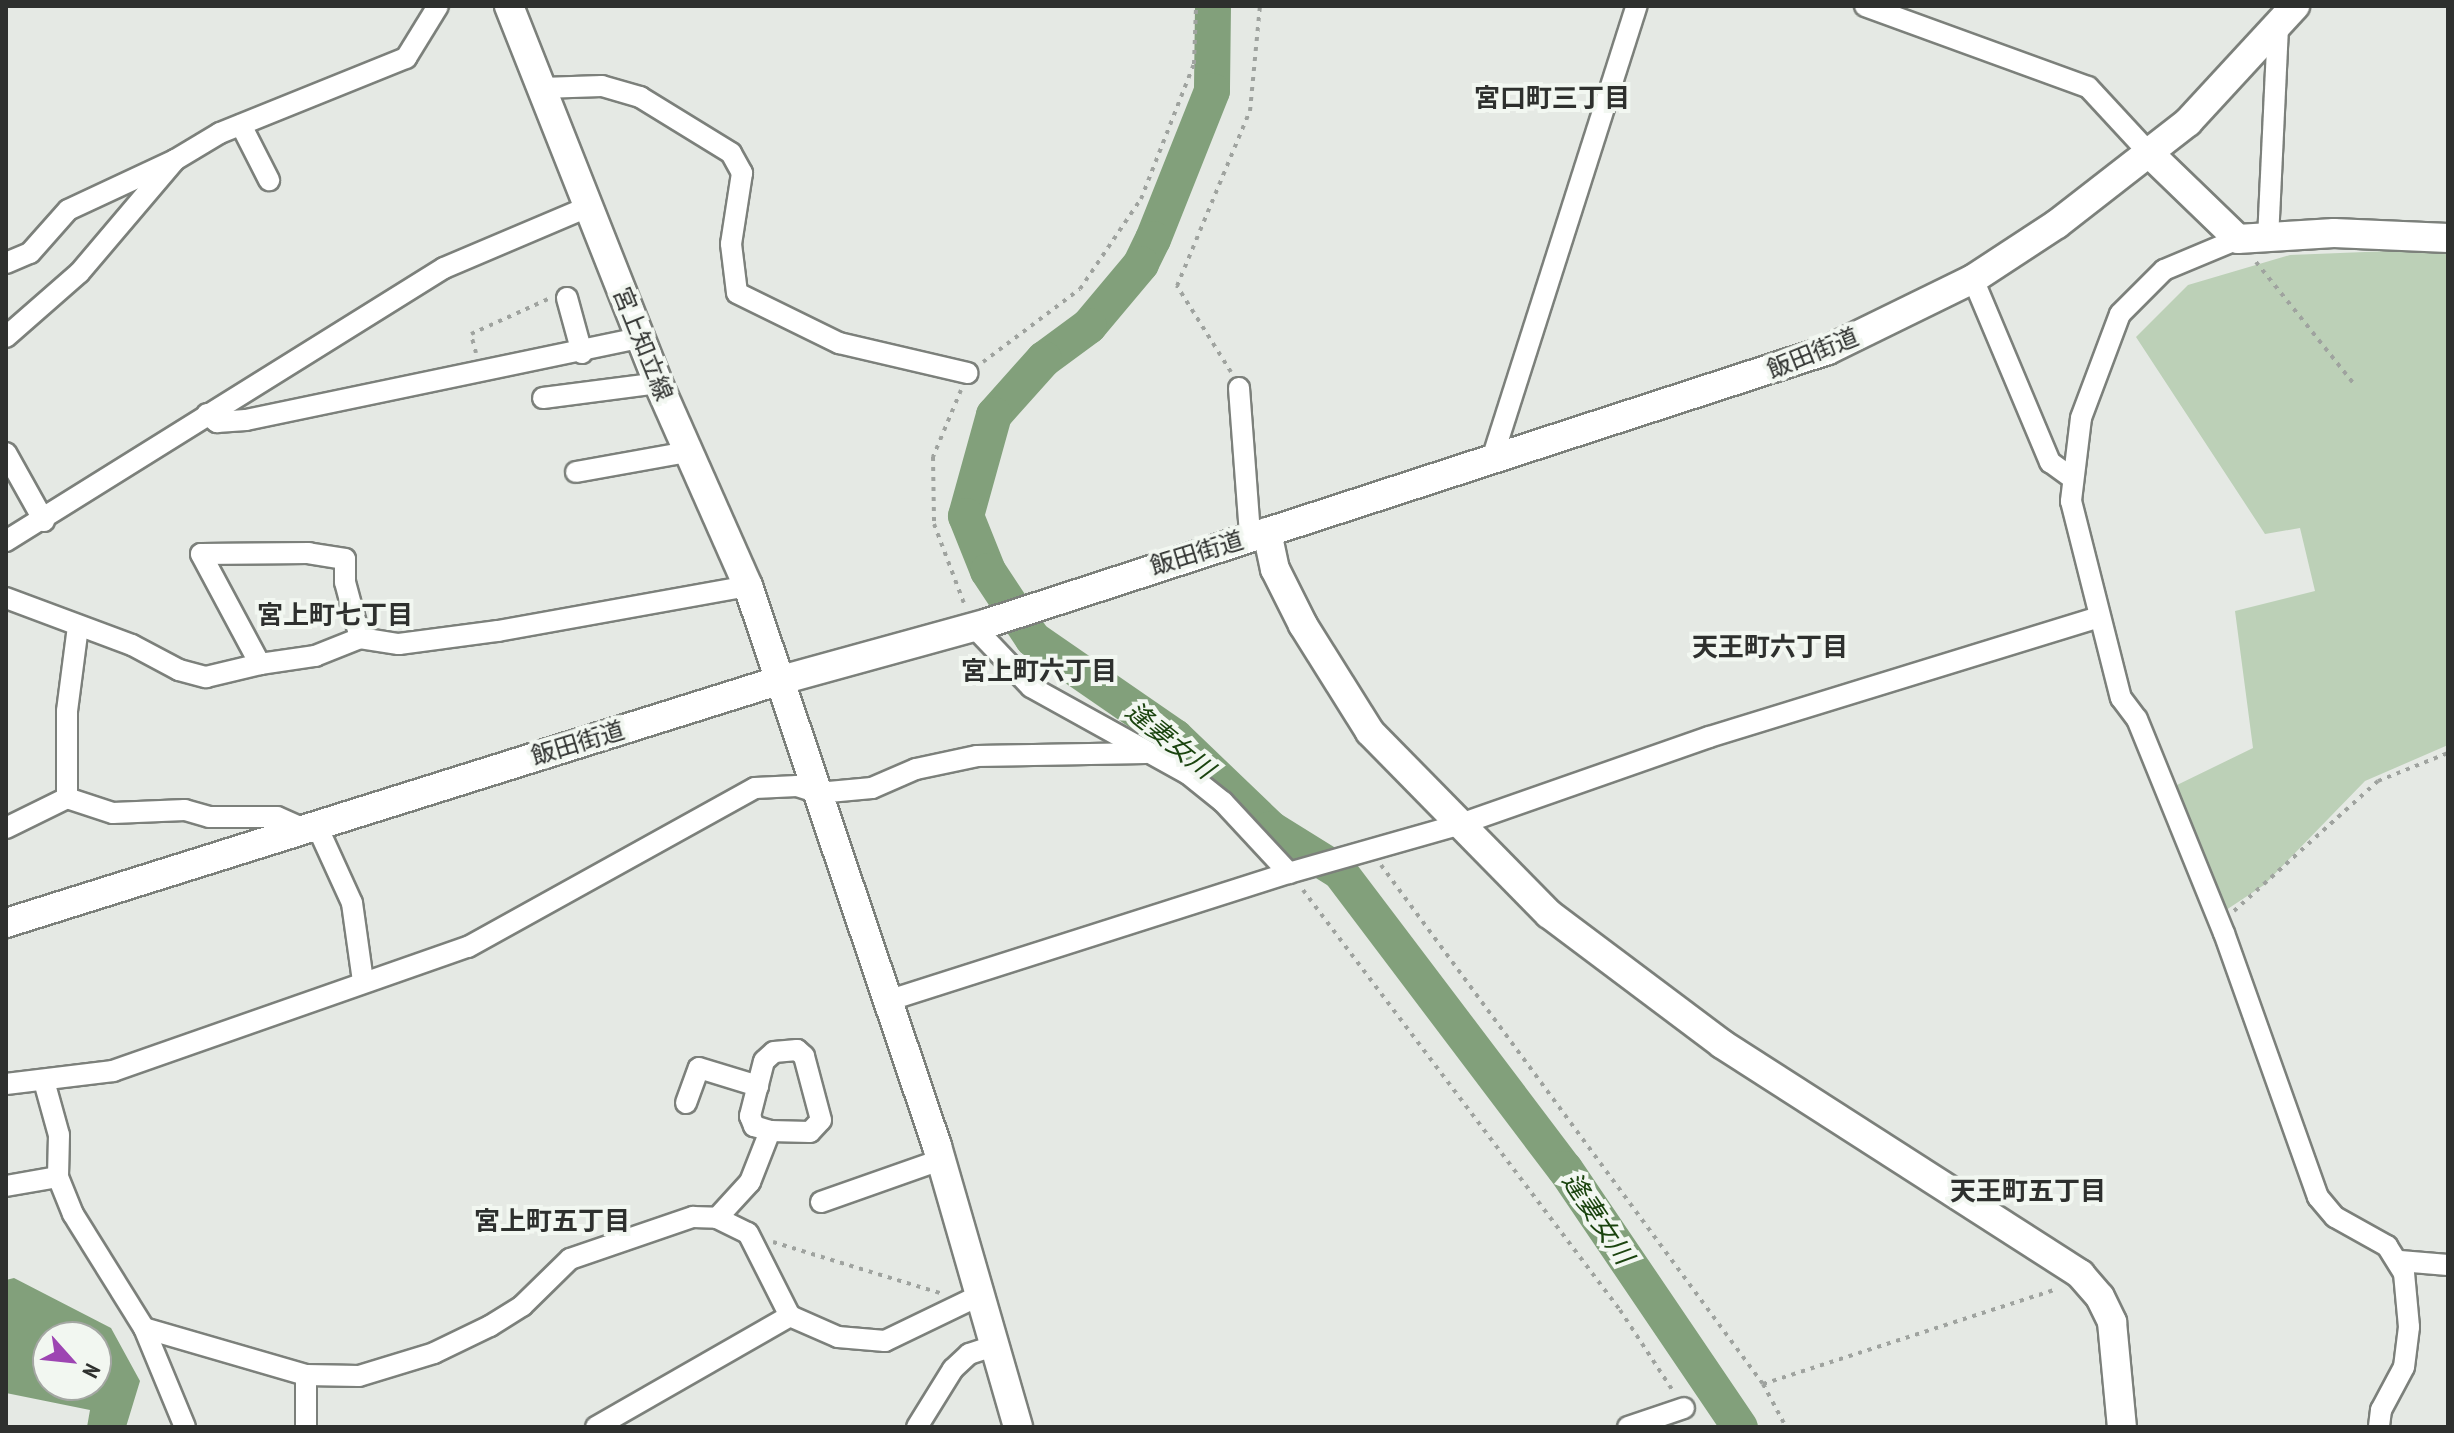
<!DOCTYPE html>
<html>
<head>
<meta charset="utf-8">
<style>
  body { margin:0 }
  #map { position:relative; width:2454px; height:1433px; overflow:hidden; background:#e5e9e4; font-family:"PT Sans Narrow","Noto Sans JP",sans-serif }
  div>[style] { position:absolute }
  .green>* { inset:0; background:#bcd0b7 }
  .water>* { inset:0; background:#82a07b }
  .river>* { height:36px; margin:-18px; padding:0 18px; transform-origin:18px; border-radius:18px; background:#82a07b }
  .path>* { height:4px; margin-top:-2px; transform-origin:0; background:repeating-linear-gradient(90deg,#9fa39f 0 4px,transparent 0 10px) }
  .roads { filter:drop-shadow(2px 0 #7c807b) drop-shadow(-2px 0 #7c807b) drop-shadow(0 2px #7c807b) drop-shadow(0 -2px #7c807b) }
  .street>* { height:20px; margin:-10px; padding:0 10px; transform-origin:10px; border-radius:10px; background:#fff }
  .secondary>* { height:28px; margin:-14px; padding:0 14px; transform-origin:14px; border-radius:14px; background:#fff }
  span { translate:-50% -50%; white-space:nowrap; text-align:center; line-height:1.15; -webkit-text-stroke:8px #f2f7f1; paint-order:stroke }
  .street-label { font-size:24px; color:#2e302e }
  .neighbourhood-label { font-size:26px; color:#2e302e; font-weight:700 }
  .water-label { font-size:26px; color:#1b440f; font-style:italic }
  .frame { position:absolute; inset:0; border:8px solid #2e302e; pointer-events:none }
  .north { position:absolute; left:32px; top:1321px; width:80px; height:80px; box-sizing:border-box; background:#f2f7f1; border:2px solid #a4a7a3; border-radius:50%; rotate:117deg; font-size:22px; font-weight:700; line-height:32px; text-align:center; color:#2e302e }
  .north::after { content:''; display:block; margin:auto; width:28px; height:36px; background:#9d45b2; clip-path:polygon(50% 0,100% 100%,50% 72%,0 100%) }
</style>
</head>
<body>
<div id="map">
  <div class="green">
    <div style="clip-path:polygon(2415px 250px,2448px 254px,2448px 745px,2365px 781px,2264px 885px,2220px 914px,2177px 785px,2253px 748px,2235px 611px,2315px 591px,2300px 528px,2265px 534px,2136px 337px,2188px 285px,2290px 255px)"></div>
  </div>
  <div class="water">
    <div style="clip-path:polygon(evenodd,14px 1278px,111px 1328px,140px 1381px,126px 1427px,87px 1427px,90px 1410px,6px 1393px,6px 1280px,14px 1278px,48px 1337px,96px 1337px,96px 1385px,48px 1385px,48px 1337px)"></div>
  </div>
  <div class="river">
    <div style="left:1213px;top:6px;width:85px;rotate:90.7deg"></div>
    <div style="left:1212px;top:91px;width:159px;rotate:111.7deg"></div>
    <div style="left:1153px;top:239px;width:28px;rotate:116deg"></div>
    <div style="left:1141px;top:264px;width:81px;rotate:130deg"></div>
    <div style="left:1089px;top:326px;width:56px;rotate:143.7deg"></div>
    <div style="left:1044px;top:359px;width:75px;rotate:131.8deg"></div>
    <div style="left:994px;top:415px;width:105px;rotate:105.5deg"></div>
    <div style="left:966px;top:516px;width:59px;rotate:68.2deg"></div>
    <div style="left:988px;top:571px;width:82px;rotate:56.5deg"></div>
    <div style="left:1033px;top:639px;width:173px;rotate:34.6deg"></div>
    <div style="left:1175px;top:737px;width:133px;rotate:43.8deg"></div>
    <div style="left:1271px;top:829px;width:81px;rotate:31.9deg"></div>
    <div style="left:1340px;top:872px;width:373px;rotate:52.9deg"></div>
    <div style="left:1565px;top:1169px;width:312px;rotate:55.9deg"></div>
  </div>
  <div class="path">
    <div style="left:2256px;top:262px;width:158px;rotate:51.2deg"></div>
    <div style="left:476px;top:353px;width:20px;rotate:-105deg"></div>
    <div style="left:471px;top:334px;width:85px;rotate:-24.4deg"></div>
    <div style="left:983px;top:362px;width:121px;rotate:-37deg"></div>
    <div style="left:1080px;top:289px;width:109px;rotate:-55.9deg"></div>
    <div style="left:1141px;top:199px;width:145px;rotate:-68.6deg"></div>
    <div style="left:1194px;top:64px;width:58px;rotate:-88deg"></div>
    <div style="left:1231px;top:372px;width:102px;rotate:-122.1deg"></div>
    <div style="left:1177px;top:286px;width:190px;rotate:-67.4deg"></div>
    <div style="left:1250px;top:111px;width:105px;rotate:-84.6deg"></div>
    <div style="left:961px;top:390px;width:73px;rotate:112.7deg"></div>
    <div style="left:933px;top:457px;width:67px;rotate:89.1deg"></div>
    <div style="left:934px;top:524px;width:88px;rotate:69.3deg"></div>
    <div style="left:1381px;top:865px;width:644px;rotate:53.65deg"></div>
    <div style="left:1763px;top:1384px;width:49px;rotate:61.9deg"></div>
    <div style="left:1303px;top:890px;width:526px;rotate:52.96deg"></div>
    <div style="left:1620px;top:1310px;width:97px;rotate:56.8deg"></div>
    <div style="left:2234px;top:911px;width:194px;rotate:-42.1deg"></div>
    <div style="left:2378px;top:781px;width:75px;rotate:-21.8deg"></div>
    <div style="left:773px;top:1242px;width:175px;rotate:17deg"></div>
    <div style="left:1763px;top:1384px;width:309px;rotate:-17.9deg"></div>
  </div>
  <div class="roads">
    <div class="street">
      <div style="left:1865px;top:6px;width:237px;rotate:20deg"></div>
      <div style="left:2088px;top:87px;width:91px;rotate:47.2deg"></div>
      <div style="left:542px;top:88px;width:60px;rotate:-1.9deg"></div>
      <div style="left:602px;top:86px;width:40px;rotate:16deg"></div>
      <div style="left:640px;top:97px;width:107px;rotate:31.6deg"></div>
      <div style="left:731px;top:153px;width:23px;rotate:61deg"></div>
      <div style="left:742px;top:173px;width:72px;rotate:98.8deg"></div>
      <div style="left:731px;top:244px;width:49px;rotate:83deg"></div>
      <div style="left:737px;top:293px;width:114px;rotate:26.1deg"></div>
      <div style="left:839px;top:343px;width:132px;rotate:13.1deg"></div>
      <div style="left:241px;top:125px;width:62px;rotate:63deg"></div>
      <div style="left:175px;top:160px;width:52px;rotate:-31deg"></div>
      <div style="left:220px;top:133px;width:201px;rotate:-22deg"></div>
      <div style="left:406px;top:58px;width:61px;rotate:-58.4deg"></div>
      <div style="left:2238px;top:239px;width:80px;rotate:157.3deg"></div>
      <div style="left:2164px;top:270px;width:62px;rotate:135deg"></div>
      <div style="left:2120px;top:314px;width:111px;rotate:110.6deg"></div>
      <div style="left:2081px;top:418px;width:84px;rotate:96.9deg"></div>
      <div style="left:2071px;top:501px;width:203px;rotate:75.8deg"></div>
      <div style="left:2121px;top:698px;width:26px;rotate:53deg"></div>
      <div style="left:2137px;top:719px;width:231px;rotate:67.9deg"></div>
      <div style="left:2224px;top:933px;width:280px;rotate:70.4deg"></div>
      <div style="left:2318px;top:1197px;width:26px;rotate:50deg"></div>
      <div style="left:2335px;top:1217px;width:60px;rotate:29.1deg"></div>
      <div style="left:2387px;top:1246px;width:32px;rotate:58deg"></div>
      <div style="left:2404px;top:1273px;width:54px;rotate:84.7deg"></div>
      <div style="left:2409px;top:1327px;width:40px;rotate:97.1deg"></div>
      <div style="left:2404px;top:1367px;width:49px;rotate:118.1deg"></div>
      <div style="left:2381px;top:1410px;width:17px;rotate:97deg"></div>
      <div style="left:2268px;top:239px;width:214px;rotate:-87.3deg"></div>
      <div style="left:6px;top:263px;width:26px;rotate:-23deg"></div>
      <div style="left:30px;top:253px;width:57px;rotate:-48.5deg"></div>
      <div style="left:68px;top:210px;width:118px;rotate:-25deg"></div>
      <div style="left:175px;top:160px;width:148px;rotate:130.3deg"></div>
      <div style="left:79px;top:273px;width:97px;rotate:138.8deg"></div>
      <div style="left:1973px;top:279px;width:199px;rotate:67.2deg"></div>
      <div style="left:2050px;top:462px;width:26px;rotate:36deg"></div>
      <div style="left:567px;top:298px;width:57px;rotate:74.7deg"></div>
      <div style="left:1239px;top:388px;width:148px;rotate:85.7deg"></div>
      <div style="left:543px;top:398px;width:116px;rotate:-7.4deg"></div>
      <div style="left:207px;top:414px;width:13px;rotate:39deg"></div>
      <div style="left:217px;top:422px;width:29px;rotate:-4deg"></div>
      <div style="left:246px;top:420px;width:405px;rotate:-11.8deg"></div>
      <div style="left:6px;top:453px;width:78px;rotate:60.8deg"></div>
      <div style="left:1492px;top:459px;width:476px;rotate:-72.3deg"></div>
      <div style="left:576px;top:472px;width:113px;rotate:-10.2deg"></div>
      <div style="left:6px;top:541px;width:516px;rotate:-31.93deg"></div>
      <div style="left:444px;top:268px;width:159px;rotate:-23deg"></div>
      <div style="left:6px;top:598px;width:134px;rotate:20.5deg"></div>
      <div style="left:132px;top:645px;width:53px;rotate:28deg"></div>
      <div style="left:179px;top:670px;width:28px;rotate:15deg"></div>
      <div style="left:206px;top:677px;width:56px;rotate:-13.5deg"></div>
      <div style="left:973px;top:626px;width:84px;rotate:46.4deg"></div>
      <div style="left:1031px;top:687px;width:179px;rotate:29deg"></div>
      <div style="left:1188px;top:774px;width:45px;rotate:38.7deg"></div>
      <div style="left:1223px;top:802px;width:97px;rotate:47.1deg"></div>
      <div style="left:360px;top:638px;width:58px;rotate:-105deg"></div>
      <div style="left:345px;top:582px;width:23px;rotate:-90deg"></div>
      <div style="left:345px;top:559px;width:36px;rotate:-171deg"></div>
      <div style="left:309px;top:553px;width:108px;rotate:179.5deg"></div>
      <div style="left:201px;top:554px;width:125px;rotate:61.8deg"></div>
      <div style="left:260px;top:664px;width:56px;rotate:-8.3deg"></div>
      <div style="left:315px;top:656px;width:48px;rotate:-21.8deg"></div>
      <div style="left:360px;top:638px;width:39px;rotate:9deg"></div>
      <div style="left:399px;top:644px;width:100px;rotate:-7.5deg"></div>
      <div style="left:498px;top:631px;width:254px;rotate:-10.2deg"></div>
      <div style="left:67px;top:798px;width:87px;rotate:-90deg"></div>
      <div style="left:67px;top:711px;width:86px;rotate:-82.6deg"></div>
      <div style="left:316px;top:824px;width:87px;rotate:65.5deg"></div>
      <div style="left:352px;top:903px;width:79px;rotate:82deg"></div>
      <div style="left:6px;top:828px;width:68px;rotate:-26.2deg"></div>
      <div style="left:67px;top:798px;width:48px;rotate:18.1deg"></div>
      <div style="left:113px;top:813px;width:72px;rotate:-2.4deg"></div>
      <div style="left:185px;top:810px;width:25px;rotate:16deg"></div>
      <div style="left:209px;top:817px;width:68px"></div>
      <div style="left:277px;top:817px;width:27px;rotate:24deg"></div>
      <div style="left:887px;top:1001px;width:422px;rotate:-17.7deg"></div>
      <div style="left:1289px;top:873px;width:176px;rotate:-15.9deg"></div>
      <div style="left:1458px;top:825px;width:266px;rotate:-19.3deg"></div>
      <div style="left:1709px;top:737px;width:408px;rotate:-17.1deg"></div>
      <div style="left:44px;top:1081px;width:56px;rotate:74.5deg"></div>
      <div style="left:59px;top:1135px;width:42px;rotate:91.4deg"></div>
      <div style="left:58px;top:1177px;width:40px;rotate:68deg"></div>
      <div style="left:73px;top:1214px;width:134px;rotate:58.1deg"></div>
      <div style="left:144px;top:1328px;width:107px;rotate:67.5deg"></div>
      <div style="left:6px;top:1084px;width:108px;rotate:-6.9deg"></div>
      <div style="left:113px;top:1071px;width:376px;rotate:-19.3deg"></div>
      <div style="left:468px;top:947px;width:328px;rotate:-29deg"></div>
      <div style="left:755px;top:788px;width:42px;rotate:-2.7deg"></div>
      <div style="left:797px;top:786px;width:22px;rotate:18deg"></div>
      <div style="left:818px;top:793px;width:54px;rotate:-5.3deg"></div>
      <div style="left:872px;top:788px;width:48px;rotate:-23.4deg"></div>
      <div style="left:916px;top:769px;width:62px;rotate:-12deg"></div>
      <div style="left:977px;top:756px;width:169px;rotate:-1deg"></div>
      <div style="left:686px;top:1103px;width:37px;rotate:-70deg"></div>
      <div style="left:699px;top:1068px;width:62px;rotate:17deg"></div>
      <div style="left:6px;top:1186px;width:53px;rotate:-9.8deg"></div>
      <div style="left:821px;top:1202px;width:126px;rotate:-19.4deg"></div>
      <div style="left:717px;top:1218px;width:49px;rotate:-47.5deg"></div>
      <div style="left:750px;top:1182px;width:55px;rotate:-68.6deg"></div>
      <div style="left:770px;top:1131px;width:40px;rotate:1.4deg"></div>
      <div style="left:810px;top:1132px;width:16px;rotate:-47deg"></div>
      <div style="left:821px;top:1120px;width:66px;rotate:-104.9deg"></div>
      <div style="left:804px;top:1056px;width:9px;rotate:-139deg"></div>
      <div style="left:797px;top:1050px;width:23px;rotate:175deg"></div>
      <div style="left:774px;top:1052px;width:13px;rotate:138deg"></div>
      <div style="left:764px;top:1061px;width:57px;rotate:104.3deg"></div>
      <div style="left:750px;top:1116px;width:11px;rotate:68deg"></div>
      <div style="left:754px;top:1126px;width:17px;rotate:17deg"></div>
      <div style="left:2400px;top:1261px;width:48px;rotate:4.8deg"></div>
      <div style="left:144px;top:1328px;width:169px;rotate:16.2deg"></div>
      <div style="left:306px;top:1375px;width:53px;rotate:1.1deg"></div>
      <div style="left:359px;top:1376px;width:78px;rotate:-17deg"></div>
      <div style="left:434px;top:1353px;width:62px;rotate:-25.7deg"></div>
      <div style="left:490px;top:1326px;width:38px;rotate:-32deg"></div>
      <div style="left:522px;top:1306px;width:67px;rotate:-44.4deg"></div>
      <div style="left:570px;top:1259px;width:130px;rotate:-18.9deg"></div>
      <div style="left:693px;top:1217px;width:24px;rotate:2deg"></div>
      <div style="left:717px;top:1218px;width:34px;rotate:26deg"></div>
      <div style="left:748px;top:1233px;width:93px;rotate:63.2deg"></div>
      <div style="left:790px;top:1316px;width:52px;rotate:23.6deg"></div>
      <div style="left:838px;top:1337px;width:47px;rotate:4.9deg"></div>
      <div style="left:885px;top:1341px;width:103px;rotate:-25.8deg"></div>
      <div style="left:306px;top:1427px;width:52px;rotate:-90deg"></div>
      <div style="left:596px;top:1427px;width:224px;rotate:-29.8deg"></div>
      <div style="left:917px;top:1427px;width:68px;rotate:-58.2deg"></div>
      <div style="left:953px;top:1369px;width:22px;rotate:-43deg"></div>
      <div style="left:969px;top:1354px;width:25px;rotate:-18deg"></div>
      <div style="left:1628px;top:1427px;width:59px;rotate:-18.7deg"></div>
    </div>
    <div class="secondary">
      <div style="left:509px;top:6px;width:405px;rotate:68.4deg"></div>
      <div style="left:658px;top:383px;width:222px;rotate:66.1deg"></div>
      <div style="left:748px;top:586px;width:591px;rotate:71.35deg"></div>
      <div style="left:937px;top:1146px;width:292px;rotate:73.9deg"></div>
      <div style="left:2150px;top:154px;width:122px;rotate:44deg"></div>
      <div style="left:2238px;top:239px;width:96px;rotate:-3.6deg"></div>
      <div style="left:2334px;top:233px;width:114px;rotate:2.5deg"></div>
      <div style="left:1267px;top:532px;width:38px;rotate:78deg"></div>
      <div style="left:1275px;top:569px;width:63px;rotate:63.4deg"></div>
      <div style="left:1303px;top:625px;width:126px;rotate:57.9deg"></div>
      <div style="left:1370px;top:732px;width:255px;rotate:45.5deg"></div>
      <div style="left:1549px;top:914px;width:216px;rotate:36.9deg"></div>
      <div style="left:1722px;top:1044px;width:426px;rotate:32.7deg"></div>
      <div style="left:2080px;top:1274px;width:30px;rotate:49deg"></div>
      <div style="left:2100px;top:1297px;width:28px;rotate:64deg"></div>
      <div style="left:2112px;top:1322px;width:105px;rotate:84.6deg"></div>
      <div style="left:6px;top:923px;width:812px;rotate:-17.41deg"></div>
      <div style="left:781px;top:680px;width:215px;rotate:-15.4deg"></div>
      <div style="left:988px;top:623px;width:883px;rotate:-18deg"></div>
      <div style="left:1828px;top:350px;width:161px;rotate:-26.1deg"></div>
      <div style="left:1973px;top:279px;width:100px;rotate:-33.2deg"></div>
      <div style="left:2057px;top:224px;width:166px;rotate:-37.9deg"></div>
      <div style="left:2188px;top:122px;width:158px;rotate:-47.3deg"></div>
    </div>
  </div>
  <div class="street-label">
    <span style="left:643px;top:344px;rotate:68deg">宮上知立線</span>
    <span style="left:1813px;top:353px;rotate:-22deg">飯田街道</span>
    <span style="left:1197px;top:553px;rotate:-17deg">飯田街道</span>
    <span style="left:578px;top:743px;rotate:-17deg">飯田街道</span>
  </div>
  <div class="neighbourhood-label">
    <span style="left:1552px;top:98px">宮口町三丁目</span>
    <span style="left:335px;top:615px">宮上町七丁目</span>
    <span style="left:1770px;top:647px">天王町六丁目</span>
    <span style="left:1039px;top:671px">宮上町六丁目</span>
    <span style="left:2028px;top:1191px">天王町五丁目</span>
    <span style="left:552px;top:1221px">宮上町五丁目</span>
  </div>
  <div class="water-label">
    <span style="left:1170px;top:740px;rotate:39deg">逢妻女川</span>
    <span style="left:1598px;top:1218px;rotate:56deg">逢妻女川</span>
  </div>
  <div class="frame"></div>
  <div class="north">N</div>
</div>
</body>
</html>
